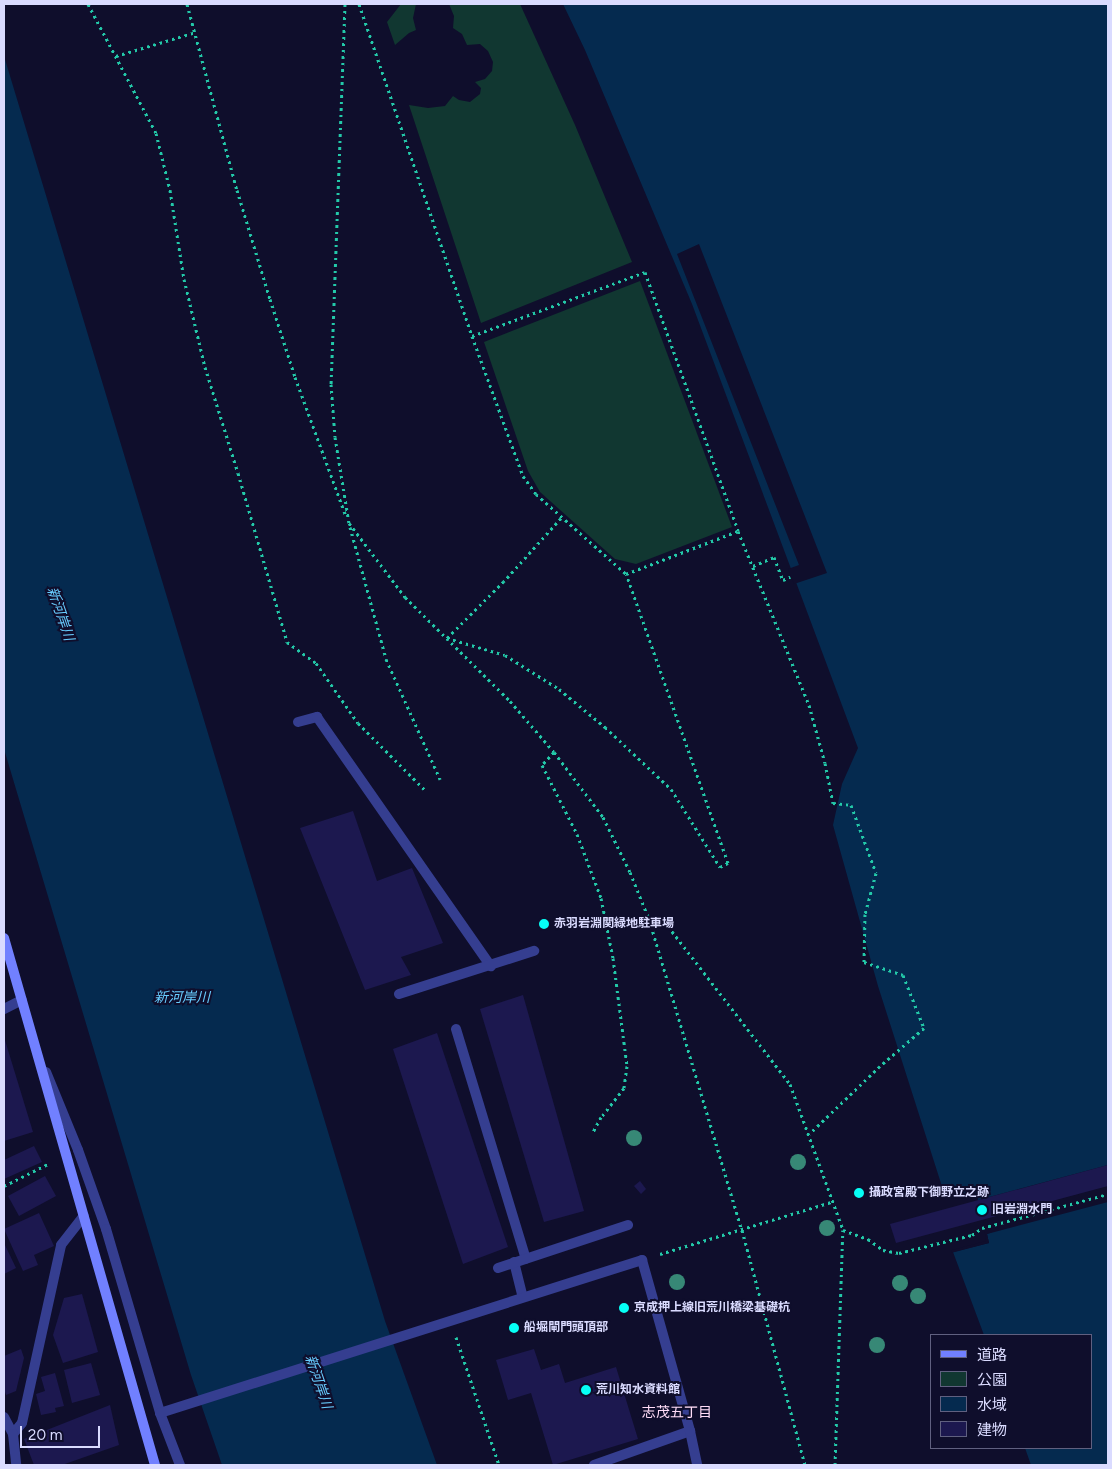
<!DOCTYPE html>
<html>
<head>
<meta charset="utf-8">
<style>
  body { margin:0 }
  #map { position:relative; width:1112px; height:1469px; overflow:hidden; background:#0f0e2c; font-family:Figtree,"Noto Sans JP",sans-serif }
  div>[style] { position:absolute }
  .green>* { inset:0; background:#113731 }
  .water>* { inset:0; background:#052a4f }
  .pier>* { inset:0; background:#0f0e2c }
  .building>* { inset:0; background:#1c184f }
  .path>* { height:3px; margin-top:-1.5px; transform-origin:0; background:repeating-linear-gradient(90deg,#23c9a9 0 2.5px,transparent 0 6.5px) }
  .lane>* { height:10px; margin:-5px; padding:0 5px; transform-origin:5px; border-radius:5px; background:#353e90 }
  .street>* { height:10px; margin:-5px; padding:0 5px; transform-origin:5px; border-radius:5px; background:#353e90 }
  .secondary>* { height:10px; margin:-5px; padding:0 5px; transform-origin:5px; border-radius:5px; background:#7180ff }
  .trees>* { width:16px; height:16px; margin:-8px; border-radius:50%; background:#378876 }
  .dots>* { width:14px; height:14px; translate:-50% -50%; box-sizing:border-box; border:2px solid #0f0e2c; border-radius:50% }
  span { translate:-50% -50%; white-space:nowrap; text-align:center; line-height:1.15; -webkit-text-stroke:4px #0f0e2c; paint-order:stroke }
  .poi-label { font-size:12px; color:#dadbff; font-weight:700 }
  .left { translate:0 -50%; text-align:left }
  .water-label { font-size:14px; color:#68cdff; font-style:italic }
  .neighbourhood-label { font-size:14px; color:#ffdcf7 }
  .frame { position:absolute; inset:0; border:5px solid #dadbff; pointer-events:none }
  .legend { position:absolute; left:930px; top:1334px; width:162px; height:115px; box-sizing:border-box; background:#0f0e2c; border:1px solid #606080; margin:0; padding:6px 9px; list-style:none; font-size:15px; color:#dadbff }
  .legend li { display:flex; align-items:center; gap:10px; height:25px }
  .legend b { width:25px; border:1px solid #606080 }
  .scale { position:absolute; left:20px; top:1426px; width:80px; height:22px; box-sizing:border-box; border:2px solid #dadbff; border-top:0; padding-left:6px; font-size:15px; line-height:18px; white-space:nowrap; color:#dadbff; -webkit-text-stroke:4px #0f0e2c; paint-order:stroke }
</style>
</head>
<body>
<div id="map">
  <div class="green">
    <div style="clip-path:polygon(401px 4px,416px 4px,413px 18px,416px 30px,409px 33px,395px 45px,387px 22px)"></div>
    <div style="clip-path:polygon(449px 4px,520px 4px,575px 125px,632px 262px,481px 323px,409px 105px,428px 108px,445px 106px,453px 96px,459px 100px,470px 102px,480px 94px,481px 88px,475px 82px,485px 79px,492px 71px,493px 62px,488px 51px,480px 44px,467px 45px,462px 34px,453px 28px,454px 16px)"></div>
    <div style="clip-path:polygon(640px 281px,732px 527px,636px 564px,615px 559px,540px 492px,528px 471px,484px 342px)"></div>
  </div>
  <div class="water">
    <div style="clip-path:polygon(563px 4px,1108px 4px,1108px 1165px,978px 1200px,976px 1193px,946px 1199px,878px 986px,833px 825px,842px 784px,858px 748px,692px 304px,585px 50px)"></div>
    <div style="clip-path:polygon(4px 56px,385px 1321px,437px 1465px,222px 1465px,191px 1375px,4px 749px)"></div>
    <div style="clip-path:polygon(1108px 1186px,1108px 1465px,1031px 1465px,1025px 1448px,1091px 1448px,1091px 1335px,984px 1335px,953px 1252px,989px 1243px,987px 1234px)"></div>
  </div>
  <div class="pier">
    <div style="clip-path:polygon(699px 244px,827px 573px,794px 584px,788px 569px,799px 565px,677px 254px)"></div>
    <div style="clip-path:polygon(1108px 1186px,1108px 1202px,987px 1234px,989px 1243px,951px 1253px,952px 1250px,986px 1241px,983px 1220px)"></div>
  </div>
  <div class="building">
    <div style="clip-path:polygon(353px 811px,377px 881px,412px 868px,443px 943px,401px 957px,411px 975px,365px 990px,300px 828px)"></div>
    <div style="clip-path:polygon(523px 995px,584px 1211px,544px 1222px,480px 1009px)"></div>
    <div style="clip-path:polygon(437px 1033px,508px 1247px,463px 1264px,393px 1049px)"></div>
    <div style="clip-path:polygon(4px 1037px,33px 1132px,4px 1141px)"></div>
    <div style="clip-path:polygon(34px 1146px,42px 1162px,4px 1179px,4px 1160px)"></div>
    <div style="clip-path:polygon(1108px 1165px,1108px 1186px,896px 1243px,890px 1224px)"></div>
    <div style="clip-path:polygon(45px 1176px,56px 1196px,19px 1216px,8px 1196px)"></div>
    <div style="clip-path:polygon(640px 1181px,646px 1189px,641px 1194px,634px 1186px)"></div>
    <div style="clip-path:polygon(39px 1213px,54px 1246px,34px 1255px,38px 1265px,23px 1271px,4px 1229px)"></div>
    <div style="clip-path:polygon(4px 1243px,16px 1268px,4px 1274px)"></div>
    <div style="clip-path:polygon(82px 1294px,98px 1352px,63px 1363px,53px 1335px,64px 1298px)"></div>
    <div style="clip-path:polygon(21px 1349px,24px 1358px,16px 1391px,6px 1395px,4px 1389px,4px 1356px)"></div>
    <div style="clip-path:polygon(534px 1349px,541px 1370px,559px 1364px,565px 1383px,616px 1367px,638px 1439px,553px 1465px,531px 1393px,508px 1400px,496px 1360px)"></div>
    <div style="clip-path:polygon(91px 1363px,100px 1395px,72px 1403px,64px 1370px)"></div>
    <div style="clip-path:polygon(55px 1373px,64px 1406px,55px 1408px,56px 1412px,41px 1415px,36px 1394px,45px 1391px,41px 1377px)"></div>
    <div style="clip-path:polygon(110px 1405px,119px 1445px,62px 1465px,34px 1465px,24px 1439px)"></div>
  </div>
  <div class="path">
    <div style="left:88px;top:4px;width:146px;rotate:62.2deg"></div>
    <div style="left:156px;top:133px;width:59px;rotate:76.2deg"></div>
    <div style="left:170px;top:190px;width:90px;rotate:81.1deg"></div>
    <div style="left:184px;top:279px;width:90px;rotate:76.6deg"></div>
    <div style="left:205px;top:367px;width:111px;rotate:72.7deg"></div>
    <div style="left:238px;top:473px;width:176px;rotate:73.8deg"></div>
    <div style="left:287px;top:642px;width:36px;rotate:36deg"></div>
    <div style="left:316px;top:663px;width:73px;rotate:55deg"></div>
    <div style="left:358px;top:723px;width:96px;rotate:45deg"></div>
    <div style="left:187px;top:4px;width:193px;rotate:75deg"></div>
    <div style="left:237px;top:190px;width:114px;rotate:73.2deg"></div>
    <div style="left:270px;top:299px;width:82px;rotate:72.2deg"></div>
    <div style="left:295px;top:377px;width:148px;rotate:69.9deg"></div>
    <div style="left:345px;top:4px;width:380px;rotate:92.1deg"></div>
    <div style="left:331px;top:384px;width:53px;rotate:85.7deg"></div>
    <div style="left:335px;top:437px;width:87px;rotate:80.8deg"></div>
    <div style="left:349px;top:523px;width:93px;rotate:52.9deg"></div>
    <div style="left:405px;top:597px;width:148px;rotate:44.7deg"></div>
    <div style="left:510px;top:701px;width:67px;rotate:49.2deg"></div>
    <div style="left:554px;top:752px;width:81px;rotate:53deg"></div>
    <div style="left:603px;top:817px;width:61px;rotate:63.9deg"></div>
    <div style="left:630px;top:872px;width:51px;rotate:68deg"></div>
    <div style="left:649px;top:919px;width:325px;rotate:73.4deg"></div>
    <div style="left:742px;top:1230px;width:243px;rotate:75deg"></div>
    <div style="left:359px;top:4px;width:351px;rotate:71.2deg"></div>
    <div style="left:472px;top:336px;width:149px;rotate:70deg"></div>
    <div style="left:523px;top:476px;width:22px;rotate:54deg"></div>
    <div style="left:536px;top:494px;width:120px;rotate:41.6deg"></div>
    <div style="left:626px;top:574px;width:120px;rotate:-21deg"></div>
    <div style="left:116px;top:56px;width:84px;rotate:-16.7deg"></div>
    <div style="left:472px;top:336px;width:184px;rotate:-20.3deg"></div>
    <div style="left:645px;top:272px;width:275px;rotate:70.2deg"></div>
    <div style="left:738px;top:531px;width:188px;rotate:67.8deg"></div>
    <div style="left:809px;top:705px;width:60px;rotate:74.6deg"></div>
    <div style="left:825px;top:763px;width:41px;rotate:78.7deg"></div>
    <div style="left:833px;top:803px;width:18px;rotate:6deg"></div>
    <div style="left:851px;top:805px;width:72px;rotate:69.8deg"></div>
    <div style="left:876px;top:873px;width:42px;rotate:105deg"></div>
    <div style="left:865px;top:914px;width:48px;rotate:91.2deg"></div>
    <div style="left:864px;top:962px;width:41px;rotate:18.4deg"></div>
    <div style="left:903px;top:975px;width:57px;rotate:68.4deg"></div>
    <div style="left:924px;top:1028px;width:58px;rotate:139.2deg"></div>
    <div style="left:880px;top:1066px;width:98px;rotate:136.2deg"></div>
    <div style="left:561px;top:518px;width:85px;rotate:132.1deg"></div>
    <div style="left:504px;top:581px;width:81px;rotate:135deg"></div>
    <div style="left:447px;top:638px;width:60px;rotate:16.3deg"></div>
    <div style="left:505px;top:655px;width:64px;rotate:32.2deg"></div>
    <div style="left:559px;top:689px;width:60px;rotate:39.6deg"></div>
    <div style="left:605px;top:727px;width:91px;rotate:43.2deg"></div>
    <div style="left:671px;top:789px;width:92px;rotate:57.9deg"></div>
    <div style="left:720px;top:867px;width:9px;rotate:-27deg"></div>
    <div style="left:728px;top:863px;width:306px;rotate:-109.4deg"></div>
    <div style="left:350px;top:527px;width:137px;rotate:74.7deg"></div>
    <div style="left:386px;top:659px;width:132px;rotate:65.8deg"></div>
    <div style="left:753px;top:566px;width:23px;rotate:-23deg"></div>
    <div style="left:774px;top:557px;width:25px;rotate:69deg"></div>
    <div style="left:783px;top:580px;width:8px;rotate:-23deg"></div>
    <div style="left:554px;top:752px;width:18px;rotate:133deg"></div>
    <div style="left:542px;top:765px;width:77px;rotate:63.1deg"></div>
    <div style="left:577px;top:834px;width:68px;rotate:69.4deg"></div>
    <div style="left:601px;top:898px;width:61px;rotate:78.7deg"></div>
    <div style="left:613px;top:958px;width:109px;rotate:82.6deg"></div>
    <div style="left:627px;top:1066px;width:22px;rotate:98deg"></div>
    <div style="left:624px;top:1088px;width:37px;rotate:128deg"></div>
    <div style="left:601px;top:1117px;width:17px;rotate:118deg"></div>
    <div style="left:649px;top:919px;width:15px;rotate:8deg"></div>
    <div style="left:664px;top:921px;width:206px;rotate:52.3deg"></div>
    <div style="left:790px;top:1084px;width:155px;rotate:70deg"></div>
    <div style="left:843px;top:1230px;width:27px;rotate:20deg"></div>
    <div style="left:868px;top:1239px;width:19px;rotate:36deg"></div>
    <div style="left:883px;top:1250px;width:16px;rotate:11deg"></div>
    <div style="left:899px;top:1253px;width:75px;rotate:-13.9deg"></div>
    <div style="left:972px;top:1235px;width:12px;rotate:-35deg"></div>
    <div style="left:982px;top:1228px;width:131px;rotate:-15.1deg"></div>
    <div style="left:4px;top:1186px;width:51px;rotate:-26.6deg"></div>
    <div style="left:660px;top:1254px;width:179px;rotate:-16.9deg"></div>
    <div style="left:456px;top:1337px;width:135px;rotate:71.4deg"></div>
    <div style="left:835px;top:1465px;width:235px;rotate:-88.1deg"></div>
  </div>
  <div class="lane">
    <div style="left:298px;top:722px;width:20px;rotate:-15deg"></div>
    <div style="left:317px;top:717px;width:304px;rotate:55.1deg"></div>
    <div style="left:399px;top:994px;width:142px;rotate:-17.7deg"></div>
    <div style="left:4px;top:1009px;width:20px;rotate:-27deg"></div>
    <div style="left:456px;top:1029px;width:240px;rotate:73.1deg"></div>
    <div style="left:514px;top:1262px;width:36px;rotate:76deg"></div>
    <div style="left:498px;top:1268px;width:137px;rotate:-18.3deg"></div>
    <div style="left:13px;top:1434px;width:14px;rotate:-51deg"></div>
    <div style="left:22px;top:1423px;width:182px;rotate:-77.6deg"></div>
    <div style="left:61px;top:1245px;width:37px;rotate:-52deg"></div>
    <div style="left:594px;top:1465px;width:102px;rotate:-19.5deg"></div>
    <div style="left:690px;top:1431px;width:35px;rotate:78deg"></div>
  </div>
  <div class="street">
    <div style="left:46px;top:1072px;width:84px;rotate:67.7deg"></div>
    <div style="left:78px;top:1150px;width:84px;rotate:70.5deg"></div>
    <div style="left:106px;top:1229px;width:192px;rotate:73.6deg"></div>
    <div style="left:160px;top:1413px;width:56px;rotate:69deg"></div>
    <div style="left:160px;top:1413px;width:506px;rotate:-17.61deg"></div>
    <div style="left:642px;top:1260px;width:178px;rotate:74.3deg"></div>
    <div style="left:4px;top:1417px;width:19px;rotate:62deg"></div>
    <div style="left:13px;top:1434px;width:31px;rotate:84deg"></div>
  </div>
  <div class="secondary">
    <div style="left:4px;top:938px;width:548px;rotate:74.01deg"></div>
  </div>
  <div class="trees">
    <div style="left:634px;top:1138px"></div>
    <div style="left:798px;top:1162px"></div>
    <div style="left:827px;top:1228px"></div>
    <div style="left:677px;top:1282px"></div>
    <div style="left:900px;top:1283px"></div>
    <div style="left:918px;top:1296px"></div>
    <div style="left:877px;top:1345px"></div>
  </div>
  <div class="dots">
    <div style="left:544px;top:924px;background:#06fff6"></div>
    <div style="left:859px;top:1193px;background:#06fff6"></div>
    <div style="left:982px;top:1210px;background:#06fff6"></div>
    <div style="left:624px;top:1308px;background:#06fff6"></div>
    <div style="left:514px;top:1328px;background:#06fff6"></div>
    <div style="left:586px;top:1390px;background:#06fff6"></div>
  </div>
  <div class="poi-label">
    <span class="left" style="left:554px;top:924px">赤羽岩淵関緑地駐車場</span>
    <span class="left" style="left:869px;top:1193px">攝政宮殿下御野立之跡</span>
    <span class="left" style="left:992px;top:1210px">旧岩淵水門</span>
    <span class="left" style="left:634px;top:1308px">京成押上線旧荒川橋梁基礎杭</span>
    <span class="left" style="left:524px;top:1328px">船堀閘門頭頂部</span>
    <span class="left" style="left:596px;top:1390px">荒川知水資料館</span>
  </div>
  <div class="water-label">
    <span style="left:60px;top:614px;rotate:71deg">新河岸川</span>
    <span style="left:182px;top:998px">新河岸川</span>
    <span style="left:318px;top:1382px;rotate:71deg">新河岸川</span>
  </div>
  <div class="neighbourhood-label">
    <span style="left:677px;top:1413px">志茂五丁目</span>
  </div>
  <div class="frame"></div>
  <ul class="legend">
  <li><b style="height:6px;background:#7180ff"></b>道路</li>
  <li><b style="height:14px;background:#113731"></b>公園</li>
  <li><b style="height:14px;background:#052a4f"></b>水域</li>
  <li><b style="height:14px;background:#1c184f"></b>建物</li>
  </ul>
  <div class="scale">20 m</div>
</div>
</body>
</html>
